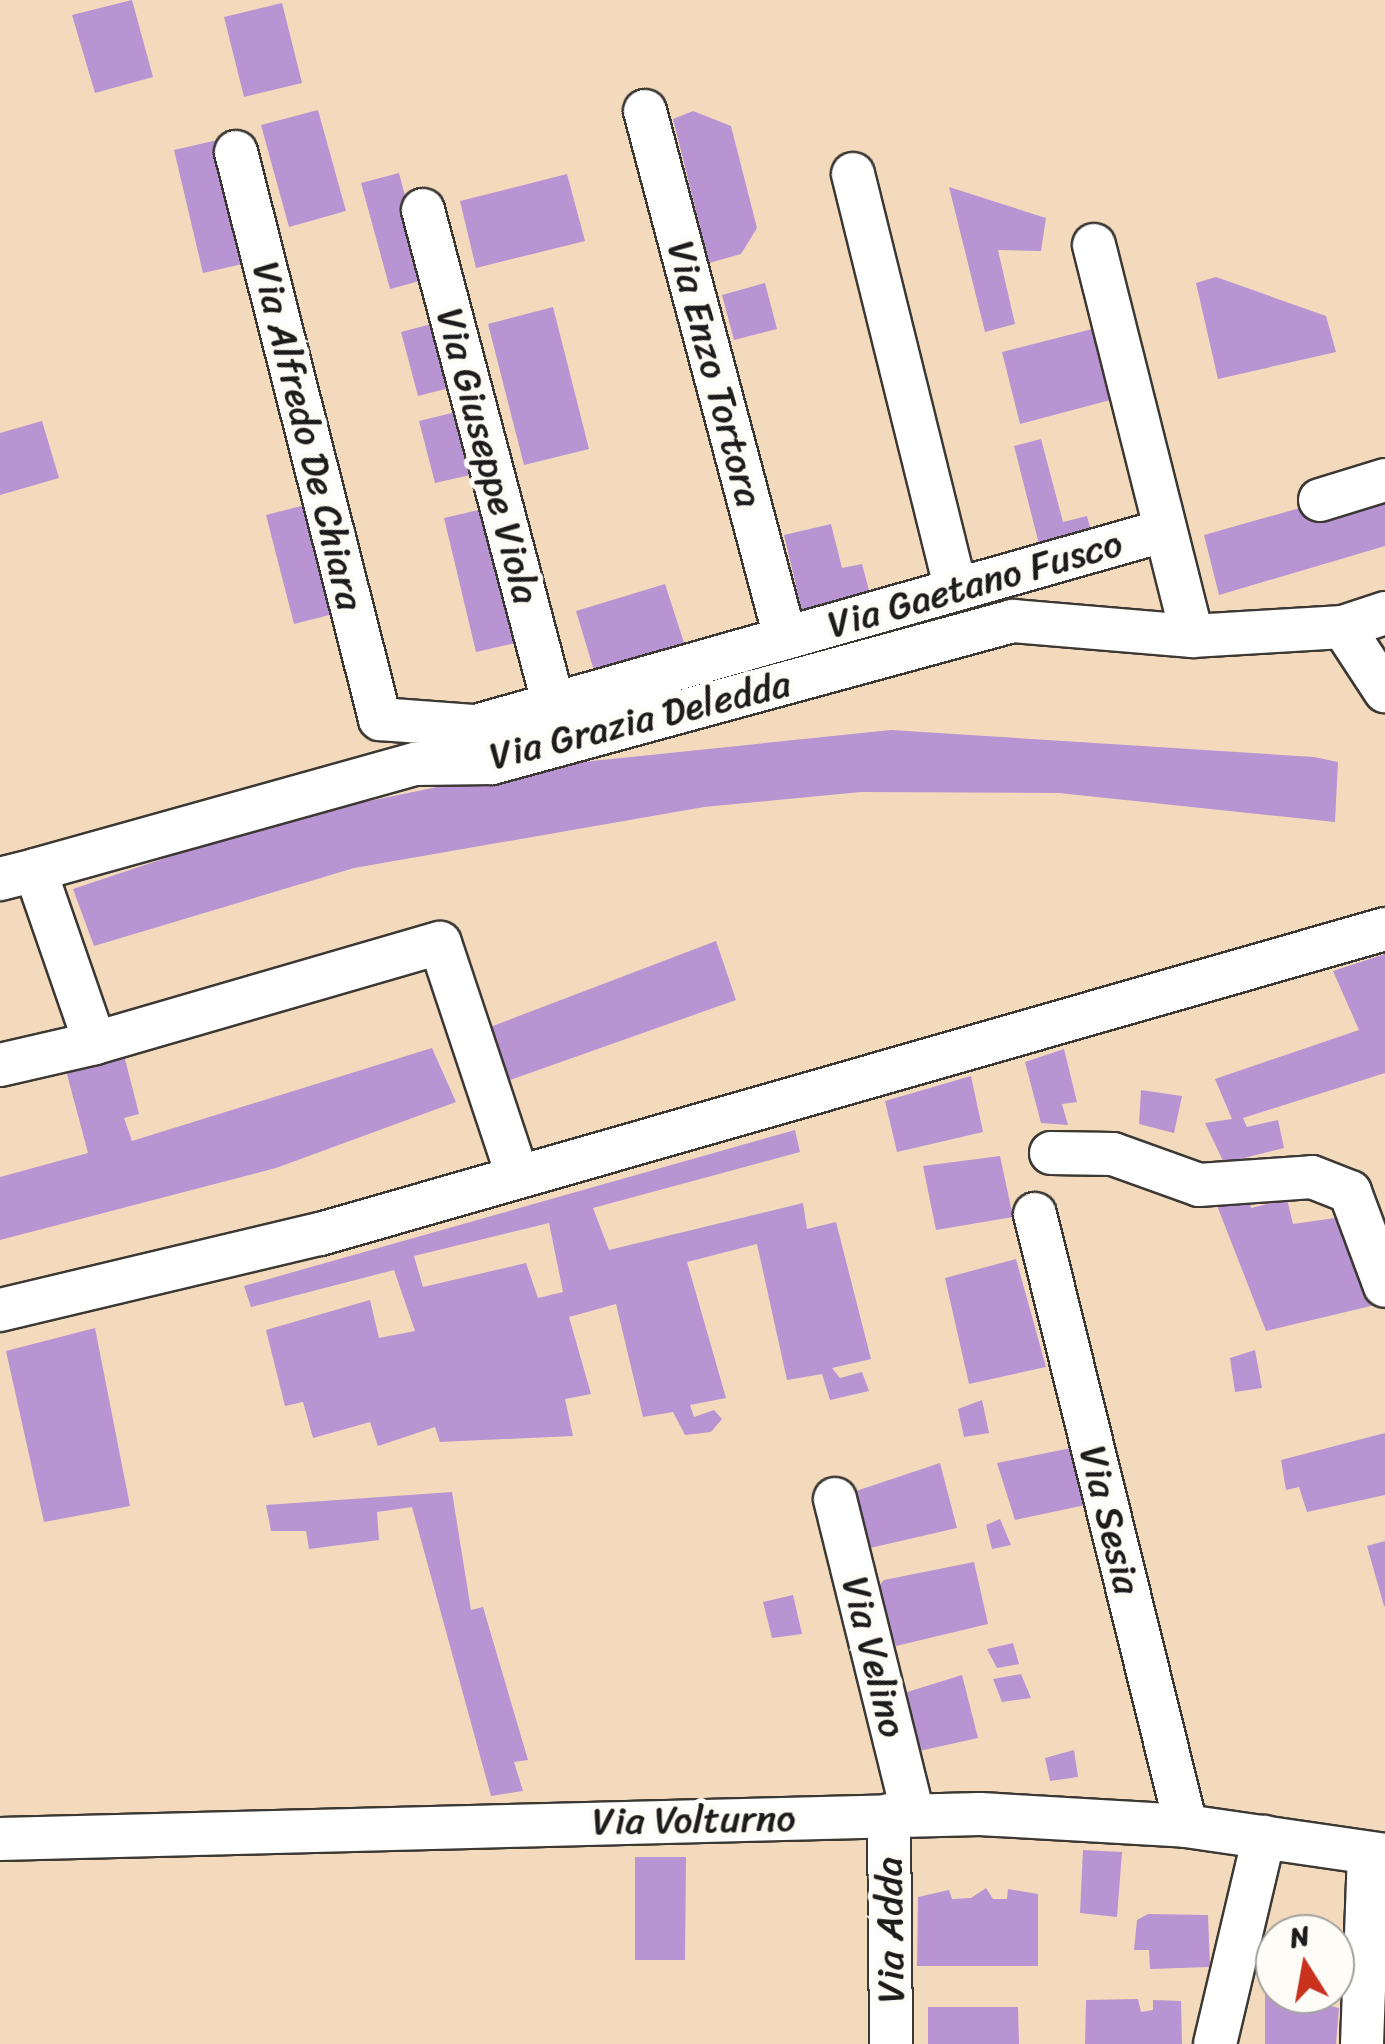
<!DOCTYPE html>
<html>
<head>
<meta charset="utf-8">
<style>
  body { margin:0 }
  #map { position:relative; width:1385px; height:2044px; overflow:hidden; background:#f4dabd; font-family:Sriracha,sans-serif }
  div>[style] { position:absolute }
  .building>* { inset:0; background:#b894d2 }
  .roads { filter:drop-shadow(2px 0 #3c3834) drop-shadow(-2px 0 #3c3834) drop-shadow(0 2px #3c3834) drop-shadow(0 -2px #3c3834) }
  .minor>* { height:42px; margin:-21px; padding:0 21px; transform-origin:21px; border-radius:21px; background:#fff }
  span { translate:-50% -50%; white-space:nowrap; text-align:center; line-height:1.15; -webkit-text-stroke:10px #fdfcf7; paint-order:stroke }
  .street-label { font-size:38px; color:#1c1c1c }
  .north { position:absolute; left:1255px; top:1914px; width:100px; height:100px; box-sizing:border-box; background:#fdfcf7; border:2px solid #a3a29f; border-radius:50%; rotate:349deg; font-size:28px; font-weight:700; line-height:40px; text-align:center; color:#1c1c1c }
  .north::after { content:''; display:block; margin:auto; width:35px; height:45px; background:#c8321e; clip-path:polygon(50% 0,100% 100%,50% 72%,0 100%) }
</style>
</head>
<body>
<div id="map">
  <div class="building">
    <div style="clip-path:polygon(132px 0,153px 77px,95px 93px,72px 15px)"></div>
    <div style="clip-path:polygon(282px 3px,302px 83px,244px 97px,224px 17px)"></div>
    <div style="clip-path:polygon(318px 110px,346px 211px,289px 227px,261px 125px)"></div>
    <div style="clip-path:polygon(693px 111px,731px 126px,757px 228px,741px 254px,709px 263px,673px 119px)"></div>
    <div style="clip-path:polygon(222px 139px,251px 262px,203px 273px,174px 150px)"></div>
    <div style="clip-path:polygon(399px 173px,427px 279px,390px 289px,361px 183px)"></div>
    <div style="clip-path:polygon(567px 174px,585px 241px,476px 268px,460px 201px)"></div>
    <div style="clip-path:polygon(949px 187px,1046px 218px,1041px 251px,998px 250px,1015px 324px,985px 332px)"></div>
    <div style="clip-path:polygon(1216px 277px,1326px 316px,1336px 352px,1218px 379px,1196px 283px)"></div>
    <div style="clip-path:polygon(765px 283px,777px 329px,734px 340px,722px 295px)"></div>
    <div style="clip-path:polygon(553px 307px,589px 449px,524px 465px,488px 324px)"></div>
    <div style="clip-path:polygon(435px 323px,453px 387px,418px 396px,401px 332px)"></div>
    <div style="clip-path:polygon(1100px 327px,1118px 398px,1020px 424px,1002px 352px)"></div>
    <div style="clip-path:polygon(460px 411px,475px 474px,435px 483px,419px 421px)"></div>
    <div style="clip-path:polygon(42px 421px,59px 478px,0 495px,0 433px)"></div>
    <div style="clip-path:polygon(1041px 439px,1063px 522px,1087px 516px,1092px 535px,1040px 548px,1014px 446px)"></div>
    <div style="clip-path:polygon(1385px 484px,1385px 546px,1219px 595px,1204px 535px)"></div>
    <div style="clip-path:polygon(313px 503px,341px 612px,294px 624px,266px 515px)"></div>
    <div style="clip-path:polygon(483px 509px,516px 643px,476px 652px,444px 518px)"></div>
    <div style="clip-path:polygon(831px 524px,842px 568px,862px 564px,871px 598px,803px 615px,784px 535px)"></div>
    <div style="clip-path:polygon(665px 584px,685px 646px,595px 674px,576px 611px)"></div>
    <div style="clip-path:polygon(891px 730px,1314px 757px,1338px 762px,1335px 822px,1059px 793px,861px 792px,704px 807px,354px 868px,94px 946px,73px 889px,282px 819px,534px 767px)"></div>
    <div style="clip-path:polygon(716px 941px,736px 1000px,507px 1081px,490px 1027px)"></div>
    <div style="clip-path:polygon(1385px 954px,1385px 1073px,1243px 1118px,1247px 1127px,1278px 1120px,1284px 1148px,1224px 1163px,1205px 1123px,1232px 1119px,1215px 1079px,1359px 1030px,1333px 971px)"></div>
    <div style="clip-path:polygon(432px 1048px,456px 1102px,276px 1168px,0 1240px,0 1177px,88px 1153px,64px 1063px,123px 1051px,139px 1114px,124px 1118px,132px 1141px)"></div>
    <div style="clip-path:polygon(1064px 1049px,1077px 1102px,1062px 1104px,1068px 1125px,1041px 1123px,1025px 1062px)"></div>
    <div style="clip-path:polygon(971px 1076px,983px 1132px,897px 1152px,885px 1101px)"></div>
    <div style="clip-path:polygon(1141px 1090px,1182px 1096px,1174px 1133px,1139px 1124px)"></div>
    <div style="clip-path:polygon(evenodd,795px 1130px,800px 1152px,593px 1208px,609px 1250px,803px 1203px,807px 1229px,836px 1222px,871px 1359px,832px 1368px,840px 1378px,862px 1372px,869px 1391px,830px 1400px,822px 1374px,787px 1380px,757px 1244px,687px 1262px,726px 1398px,690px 1405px,694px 1417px,714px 1410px,722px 1419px,711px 1432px,685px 1435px,673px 1412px,643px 1417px,616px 1304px,569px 1317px,591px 1394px,565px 1399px,573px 1436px,440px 1442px,435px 1427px,378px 1446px,370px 1422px,313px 1438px,303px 1402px,285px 1406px,266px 1330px,370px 1300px,379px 1338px,415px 1331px,394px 1270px,251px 1307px,244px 1286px,795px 1130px,549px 1223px,563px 1292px,538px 1298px,526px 1263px,423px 1287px,414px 1256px,549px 1223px)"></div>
    <div style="clip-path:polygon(1000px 1156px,1013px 1217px,936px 1230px,923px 1166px)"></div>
    <div style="clip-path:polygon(1249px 1196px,1251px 1208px,1287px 1199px,1293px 1224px,1342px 1217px,1375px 1305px,1266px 1331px,1216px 1203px)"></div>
    <div style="clip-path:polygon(1016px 1259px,1046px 1367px,969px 1384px,945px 1278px)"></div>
    <div style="clip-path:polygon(95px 1328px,130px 1506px,44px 1522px,6px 1351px)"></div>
    <div style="clip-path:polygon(1255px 1350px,1262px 1388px,1235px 1392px,1230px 1358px)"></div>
    <div style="clip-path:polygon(982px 1400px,989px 1433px,964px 1437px,958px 1409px)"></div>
    <div style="clip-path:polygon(1385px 1433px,1385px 1495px,1307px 1512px,1299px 1487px,1286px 1490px,1281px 1460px)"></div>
    <div style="clip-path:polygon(1071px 1448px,1090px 1504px,1015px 1520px,997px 1463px)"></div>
    <div style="clip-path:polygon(940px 1463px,957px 1528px,870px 1548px,856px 1491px)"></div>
    <div style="clip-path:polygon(452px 1492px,471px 1610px,483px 1607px,528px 1760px,514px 1762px,523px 1791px,491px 1796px,412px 1507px,377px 1512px,379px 1540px,309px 1549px,306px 1531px,271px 1531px,266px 1505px)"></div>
    <div style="clip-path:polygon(1000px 1519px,1011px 1545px,992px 1549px,986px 1525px)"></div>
    <div style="clip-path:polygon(1385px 1541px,1385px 1606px,1384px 1606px,1367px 1546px)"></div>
    <div style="clip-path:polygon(974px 1562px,988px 1624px,896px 1646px,877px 1588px,884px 1580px)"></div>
    <div style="clip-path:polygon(793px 1595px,802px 1634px,772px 1638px,763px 1602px)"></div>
    <div style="clip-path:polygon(1013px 1643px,1019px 1664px,997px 1668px,987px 1649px)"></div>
    <div style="clip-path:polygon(1021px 1674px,1031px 1698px,1002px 1702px,993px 1679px)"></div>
    <div style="clip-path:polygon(962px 1675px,978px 1738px,919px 1751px,904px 1693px)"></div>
    <div style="clip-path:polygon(1074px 1750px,1078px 1777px,1050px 1781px,1045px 1758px)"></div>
    <div style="clip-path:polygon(1083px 1850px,1122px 1852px,1117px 1917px,1080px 1913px)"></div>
    <div style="clip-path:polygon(635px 1857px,686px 1857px,685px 1960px,635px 1960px)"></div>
    <div style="clip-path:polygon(986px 1888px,993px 1899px,1007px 1899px,1008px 1889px,1038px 1894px,1038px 1966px,917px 1966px,918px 1897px,949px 1890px,952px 1899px,971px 1898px)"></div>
    <div style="clip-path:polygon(1148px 1914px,1208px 1915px,1210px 1967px,1150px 1969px,1149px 1950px,1134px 1950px,1137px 1920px)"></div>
    <div style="clip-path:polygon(1265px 1965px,1275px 1965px,1275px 1994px,1339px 2008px,1336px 2044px,1265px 2044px)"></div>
    <div style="clip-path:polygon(1138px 1999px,1141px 2012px,1153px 2010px,1153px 2000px,1181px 2001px,1182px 2044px,1085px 2044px,1086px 2000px)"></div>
    <div style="clip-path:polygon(928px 2007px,1018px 2007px,1019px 2044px,928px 2044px)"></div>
  </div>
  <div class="roads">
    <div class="minor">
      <div style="left:645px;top:111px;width:544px;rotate:75.1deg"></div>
      <div style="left:236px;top:152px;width:585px;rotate:75.75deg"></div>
      <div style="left:380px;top:719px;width:96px;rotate:4.2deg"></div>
      <div style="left:476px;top:726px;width:714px;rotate:-15.85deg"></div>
      <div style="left:853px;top:174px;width:428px;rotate:76.1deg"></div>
      <div style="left:423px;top:210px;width:509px;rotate:75.2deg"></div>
      <div style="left:1094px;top:245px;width:403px;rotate:75.9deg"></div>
      <div style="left:1192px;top:636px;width:151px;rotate:-3.4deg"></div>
      <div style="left:1343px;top:627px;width:77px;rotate:56.7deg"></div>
      <div style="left:1320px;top:500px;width:68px;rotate:-17.1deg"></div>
      <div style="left:1343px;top:627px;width:44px;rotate:-18.4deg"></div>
      <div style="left:0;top:879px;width:36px;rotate:-14deg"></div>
      <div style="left:95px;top:1043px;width:359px;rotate:-16.2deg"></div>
      <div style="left:440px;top:943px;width:240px;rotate:71.6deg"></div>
      <div style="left:0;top:1065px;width:98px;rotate:-13deg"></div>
      <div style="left:95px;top:1043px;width:183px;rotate:-109.1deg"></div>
      <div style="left:35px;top:870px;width:395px;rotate:-15.6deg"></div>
      <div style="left:415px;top:764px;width:77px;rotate:-0.7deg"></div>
      <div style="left:492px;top:763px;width:540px;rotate:-15.25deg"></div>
      <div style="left:1013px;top:621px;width:180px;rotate:4.8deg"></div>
      <div style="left:1051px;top:1153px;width:62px;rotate:0.9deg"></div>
      <div style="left:1113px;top:1154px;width:91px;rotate:19.8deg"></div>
      <div style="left:1199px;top:1185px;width:113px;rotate:-4deg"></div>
      <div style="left:1312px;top:1177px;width:41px;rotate:21.5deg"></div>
      <div style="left:1350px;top:1192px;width:100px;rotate:69.6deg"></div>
      <div style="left:1035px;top:1214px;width:630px;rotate:76.14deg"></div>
      <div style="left:0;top:1310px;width:329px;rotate:-13.4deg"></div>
      <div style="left:320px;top:1234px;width:1108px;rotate:-15.98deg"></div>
      <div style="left:835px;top:1499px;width:325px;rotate:76.1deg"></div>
      <div style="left:889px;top:1815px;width:229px;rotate:89.5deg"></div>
      <div style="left:0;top:1839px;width:980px;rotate:-1.46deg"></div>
      <div style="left:980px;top:1814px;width:206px;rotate:3.3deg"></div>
      <div style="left:1186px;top:1826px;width:201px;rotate:8.3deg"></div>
      <div style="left:1215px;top:2044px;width:213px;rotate:-76.7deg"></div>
      <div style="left:1362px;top:2044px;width:191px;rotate:-87.9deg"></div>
    </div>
  </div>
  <div class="street-label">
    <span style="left:715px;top:374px;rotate:75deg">Via Enzo Tortora</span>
    <span style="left:308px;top:436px;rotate:76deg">Via Alfredo De Chiara</span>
    <span style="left:488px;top:456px;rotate:75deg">Via Giuseppe Viola</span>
    <span style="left:975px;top:584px;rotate:-16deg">Via Gaetano Fusco</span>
    <span style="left:640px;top:720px;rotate:-14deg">Via Grazia Deledda</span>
    <span style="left:1110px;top:1520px;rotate:76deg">Via Sesia</span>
    <span style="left:874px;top:1657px;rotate:76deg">Via Velino</span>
    <span style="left:694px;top:1820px;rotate:-1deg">Via Volturno</span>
    <span style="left:890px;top:1930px;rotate:-91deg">Via Adda</span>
  </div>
  <div class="north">N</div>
</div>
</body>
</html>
